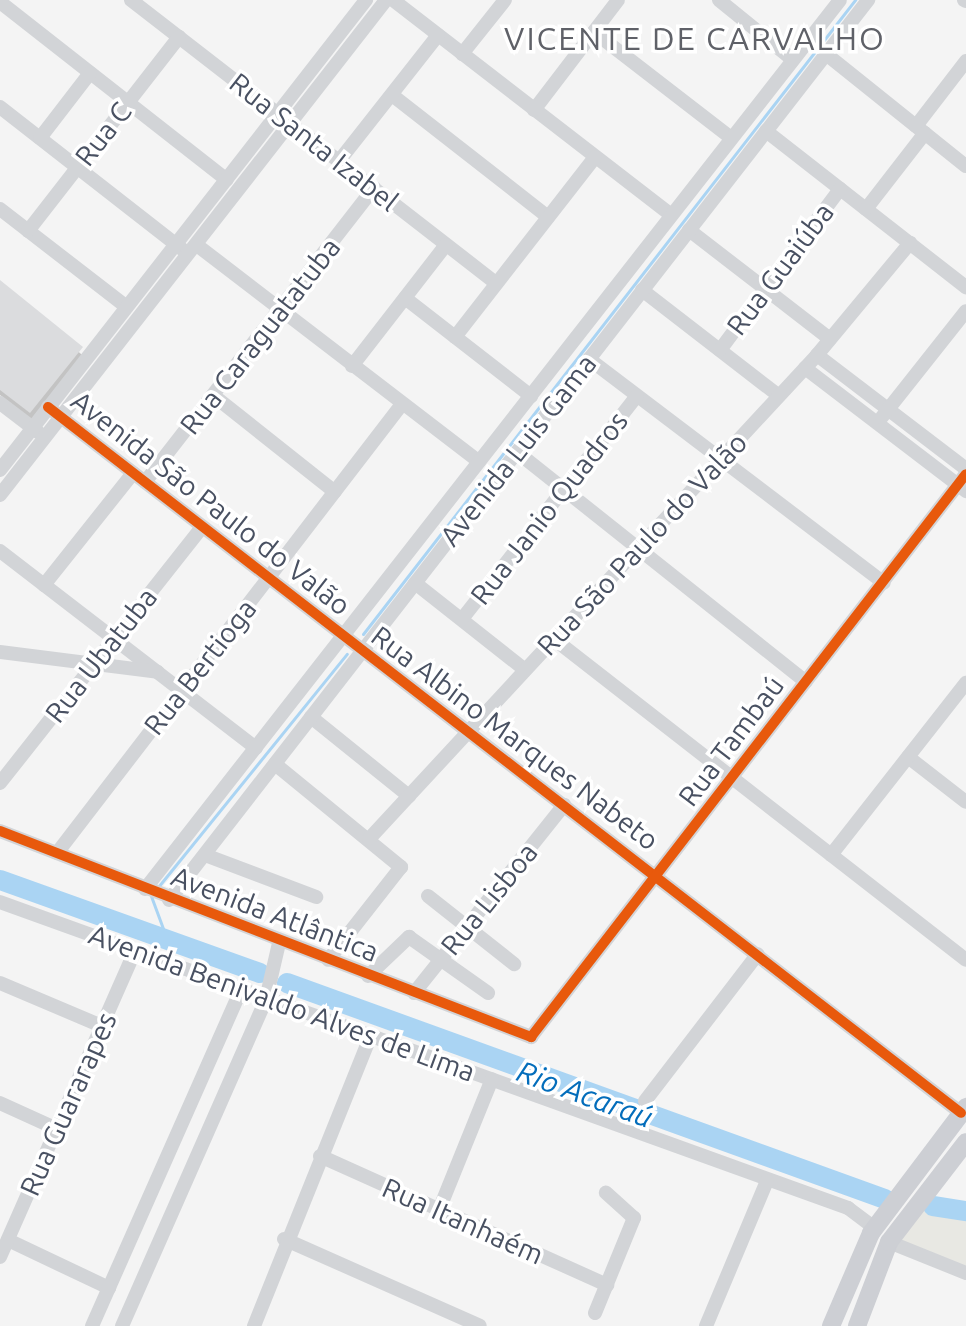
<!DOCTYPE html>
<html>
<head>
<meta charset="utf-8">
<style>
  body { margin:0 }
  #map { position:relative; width:966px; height:1326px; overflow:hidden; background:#f4f4f4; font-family:Ubuntu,sans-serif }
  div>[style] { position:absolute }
  .commercial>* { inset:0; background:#e8e8e3 }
  .shadow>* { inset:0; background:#0003 }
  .stream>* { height:3px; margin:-1.5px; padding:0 1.5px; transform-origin:1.5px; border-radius:1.5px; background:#aad4f3 }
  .river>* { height:20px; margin:-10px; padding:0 10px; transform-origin:10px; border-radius:10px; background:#aad4f3 }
  .building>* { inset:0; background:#dbdcde }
  .minor>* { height:14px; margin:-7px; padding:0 7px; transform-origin:7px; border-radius:7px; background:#d2d4d7 }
  .major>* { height:18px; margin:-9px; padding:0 9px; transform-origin:9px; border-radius:9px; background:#cdcfd4 }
  .cycleway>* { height:10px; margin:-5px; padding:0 5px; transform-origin:5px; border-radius:5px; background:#e8590c }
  span { translate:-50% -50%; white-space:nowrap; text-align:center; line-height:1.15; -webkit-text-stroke:7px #fff; paint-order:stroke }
  .street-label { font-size:28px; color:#495162 }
  .water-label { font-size:30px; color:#036dbb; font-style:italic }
  .quarter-label { font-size:32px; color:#5f6168; letter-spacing:2px }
</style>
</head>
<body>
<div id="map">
  <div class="commercial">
    <div style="clip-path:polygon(921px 1201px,966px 1211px,966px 1272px,889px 1242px)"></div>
  </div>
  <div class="shadow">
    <div style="clip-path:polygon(0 283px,89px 361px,38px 425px,0 395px)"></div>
  </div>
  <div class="stream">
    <div style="left:363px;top:634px;width:803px;rotate:-52.19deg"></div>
    <div style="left:158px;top:887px;width:300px;rotate:-51deg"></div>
    <div style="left:151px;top:896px;width:49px;rotate:69.7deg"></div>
  </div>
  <div class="river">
    <div style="left:0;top:880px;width:276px;rotate:19.7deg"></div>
    <div style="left:287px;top:983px;width:636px;rotate:19.86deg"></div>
    <div style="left:933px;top:1206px;width:33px;rotate:9deg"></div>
  </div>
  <div class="building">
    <div style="clip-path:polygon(0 280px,83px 347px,30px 413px,0 390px)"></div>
  </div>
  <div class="minor">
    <div style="left:131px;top:0;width:462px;rotate:37.8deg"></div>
    <div style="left:393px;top:0;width:351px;rotate:37.7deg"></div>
    <div style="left:719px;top:0;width:95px;rotate:39deg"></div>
    <div style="left:964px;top:0;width:2px;rotate:27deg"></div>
    <div style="left:0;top:2px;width:288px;rotate:38.1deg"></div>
    <div style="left:594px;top:32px;width:173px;rotate:37.7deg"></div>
    <div style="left:462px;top:54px;width:69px;rotate:-51.5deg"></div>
    <div style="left:826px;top:54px;width:179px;rotate:38.7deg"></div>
    <div style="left:392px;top:95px;width:198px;rotate:38deg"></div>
    <div style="left:0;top:107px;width:232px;rotate:38deg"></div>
    <div style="left:534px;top:110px;width:138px;rotate:-52.6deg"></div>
    <div style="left:916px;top:126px;width:82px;rotate:-52.4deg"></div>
    <div style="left:766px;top:131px;width:254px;rotate:38deg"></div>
    <div style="left:40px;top:138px;width:82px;rotate:-52.4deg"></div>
    <div style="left:339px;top:161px;width:160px;rotate:-51.8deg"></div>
    <div style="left:0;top:209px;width:160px;rotate:37.7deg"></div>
    <div style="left:866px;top:209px;width:96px;rotate:-52.2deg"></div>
    <div style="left:689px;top:230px;width:178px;rotate:37.7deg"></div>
    <div style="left:28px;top:231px;width:246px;rotate:-52.1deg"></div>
    <div style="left:198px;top:246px;width:354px;rotate:37.5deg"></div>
    <div style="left:642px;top:290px;width:173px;rotate:37.7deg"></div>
    <div style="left:405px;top:298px;width:160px;rotate:37.9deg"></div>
    <div style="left:455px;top:337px;width:228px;rotate:-52.1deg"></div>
    <div style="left:720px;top:350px;width:201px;rotate:-53.3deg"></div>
    <div style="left:817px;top:355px;width:188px;rotate:37.4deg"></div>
    <div style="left:589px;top:359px;width:370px;rotate:37.2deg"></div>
    <div style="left:352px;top:366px;width:153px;rotate:-52.2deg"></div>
    <div style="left:805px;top:368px;width:203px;rotate:37.4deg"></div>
    <div style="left:214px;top:396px;width:154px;rotate:38.4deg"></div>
    <div style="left:0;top:403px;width:48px;rotate:37.3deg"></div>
    <div style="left:48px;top:407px;width:1154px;rotate:37.71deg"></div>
    <div style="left:882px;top:417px;width:135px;rotate:-51.6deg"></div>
    <div style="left:517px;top:452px;width:369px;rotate:38.5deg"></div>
    <div style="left:0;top:470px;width:596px;rotate:-52.09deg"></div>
    <div style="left:145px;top:482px;width:373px;rotate:-52.1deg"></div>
    <div style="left:0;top:495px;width:628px;rotate:-52.05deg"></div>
    <div style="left:0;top:551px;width:323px;rotate:37.6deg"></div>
    <div style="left:415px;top:583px;width:140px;rotate:38.3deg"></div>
    <div style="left:44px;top:585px;width:143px;rotate:-51.5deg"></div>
    <div style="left:462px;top:619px;width:283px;rotate:-51.9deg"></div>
    <div style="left:554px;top:639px;width:522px;rotate:37.92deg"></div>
    <div style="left:0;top:652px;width:159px;rotate:7.2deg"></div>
    <div style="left:311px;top:717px;width:126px;rotate:38.9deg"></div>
    <div style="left:908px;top:757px;width:73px;rotate:37.8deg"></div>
    <div style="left:275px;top:764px;width:163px;rotate:39.3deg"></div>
    <div style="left:401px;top:867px;width:118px;rotate:128.1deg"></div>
    <div style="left:0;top:783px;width:326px;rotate:-51.7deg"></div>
    <div style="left:0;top:831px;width:570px;rotate:21.2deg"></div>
    <div style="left:531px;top:1037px;width:711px;rotate:-52.31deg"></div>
    <div style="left:369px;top:839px;width:660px;rotate:-47.21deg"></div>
    <div style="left:817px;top:355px;width:146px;rotate:-50.3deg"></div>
    <div style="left:57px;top:853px;width:566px;rotate:-52.46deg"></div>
    <div style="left:205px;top:855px;width:119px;rotate:20.7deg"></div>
    <div style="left:831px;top:855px;width:219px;rotate:-51.9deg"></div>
    <div style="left:145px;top:889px;width:1128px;rotate:-51.98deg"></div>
    <div style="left:428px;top:896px;width:110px;rotate:38.3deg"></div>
    <div style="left:169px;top:900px;width:1140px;rotate:-52.16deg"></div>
    <div style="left:0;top:902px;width:902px;rotate:19.84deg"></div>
    <div style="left:848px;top:1208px;width:34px;rotate:37deg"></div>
    <div style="left:368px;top:976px;width:57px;rotate:-43.6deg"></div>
    <div style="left:409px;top:937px;width:97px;rotate:35.3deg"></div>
    <div style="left:0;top:983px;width:111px;rotate:22.9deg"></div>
    <div style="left:414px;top:993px;width:241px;rotate:-51.4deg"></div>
    <div style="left:645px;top:1101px;width:185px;rotate:-52.5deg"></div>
    <div style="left:0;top:1103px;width:63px;rotate:24.5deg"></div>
    <div style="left:320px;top:1156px;width:315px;rotate:24.2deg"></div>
    <div style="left:439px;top:1210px;width:141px;rotate:-68deg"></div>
    <div style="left:284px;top:1239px;width:214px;rotate:23.9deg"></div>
    <div style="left:8px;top:1240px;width:112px;rotate:25.4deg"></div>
    <div style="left:889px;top:1242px;width:83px;rotate:21.9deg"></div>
    <div style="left:0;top:1257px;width:334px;rotate:-66.2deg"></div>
    <div style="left:595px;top:1313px;width:103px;rotate:-67.7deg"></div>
    <div style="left:634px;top:1218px;width:38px;rotate:-138deg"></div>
    <div style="left:92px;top:1326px;width:368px;rotate:-66.1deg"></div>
    <div style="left:122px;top:1326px;width:357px;rotate:-66.2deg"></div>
    <div style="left:266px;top:999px;width:57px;rotate:-76.9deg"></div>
    <div style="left:254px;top:1326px;width:314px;rotate:-68.1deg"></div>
    <div style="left:706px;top:1326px;width:157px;rotate:-67.2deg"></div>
  </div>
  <div class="major">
    <div style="left:831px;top:1326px;width:101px;rotate:-66.7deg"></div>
    <div style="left:871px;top:1233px;width:158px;rotate:-53deg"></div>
    <div style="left:857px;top:1326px;width:90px;rotate:-69.1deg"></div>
    <div style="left:889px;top:1242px;width:126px;rotate:-52.4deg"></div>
  </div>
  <div class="cycleway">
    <div style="left:48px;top:407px;width:1154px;rotate:37.71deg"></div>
    <div style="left:0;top:831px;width:570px;rotate:21.2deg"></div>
    <div style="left:531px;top:1037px;width:711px;rotate:-52.31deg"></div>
  </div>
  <div class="street-label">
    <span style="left:103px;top:134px;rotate:-52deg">Rua C</span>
    <span style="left:314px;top:142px;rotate:38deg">Rua Santa Izabel</span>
    <span style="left:780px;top:269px;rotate:-53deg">Rua Guaiúba</span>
    <span style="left:260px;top:336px;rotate:-52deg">Rua Caraguatatuba</span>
    <span style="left:518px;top:450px;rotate:-52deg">Avenida Luis Gama</span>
    <span style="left:211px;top:503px;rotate:38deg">Avenida São Paulo do Valão</span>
    <span style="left:549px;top:508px;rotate:-52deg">Rua Janio Quadros</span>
    <span style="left:642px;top:544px;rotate:-47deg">Rua São Paulo do Valão</span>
    <span style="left:101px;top:655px;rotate:-52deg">Rua Ubatuba</span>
    <span style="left:200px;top:667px;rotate:-52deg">Rua Bertioga</span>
    <span style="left:515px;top:738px;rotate:37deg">Rua Albino Marques Nabeto</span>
    <span style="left:731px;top:741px;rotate:-53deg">Rua Tambaú</span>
    <span style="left:489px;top:899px;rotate:-51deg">Rua Lisboa</span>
    <span style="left:275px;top:914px;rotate:21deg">Avenida Atlântica</span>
    <span style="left:282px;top:1003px;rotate:20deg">Avenida Benivaldo Alves de Lima</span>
    <span style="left:68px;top:1104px;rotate:-66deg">Rua Guararapes</span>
    <span style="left:463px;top:1221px;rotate:24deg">Rua Itanhaém</span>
  </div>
  <div class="water-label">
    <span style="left:585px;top:1094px;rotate:20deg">Rio Acaraú</span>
  </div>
  <div class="quarter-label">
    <span style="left:695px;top:38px">VICENTE DE CARVALHO</span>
  </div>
</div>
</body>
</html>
